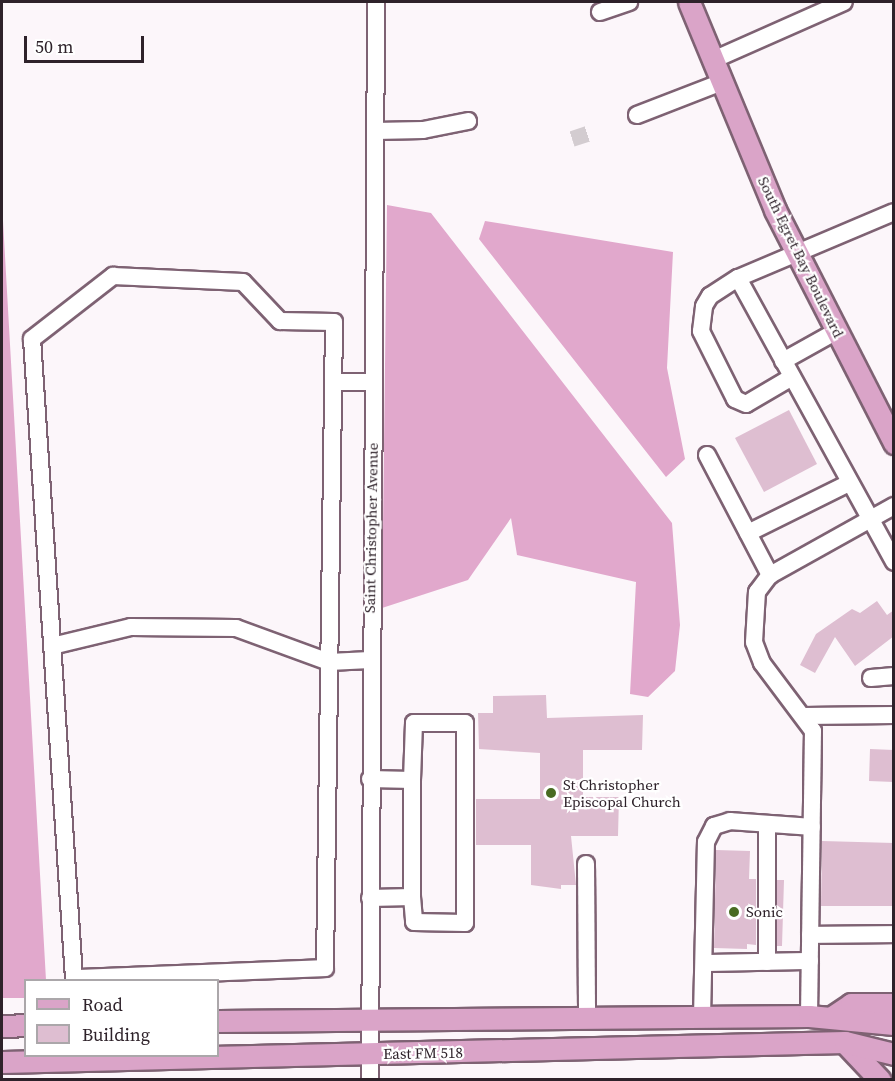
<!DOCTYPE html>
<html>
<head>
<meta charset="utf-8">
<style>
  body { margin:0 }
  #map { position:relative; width:895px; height:1081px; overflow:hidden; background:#fcf6fa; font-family:"Source Serif 4",serif }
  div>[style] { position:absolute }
  .forest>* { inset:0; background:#e1a8cc }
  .building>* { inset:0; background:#debed1 }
  .minor-tunnel>* { height:16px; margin-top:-8px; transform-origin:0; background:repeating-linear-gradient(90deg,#d3ccd0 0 16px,transparent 0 24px) }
  .roads { filter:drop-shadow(2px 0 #7e6273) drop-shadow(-2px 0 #7e6273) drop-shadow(0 2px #7e6273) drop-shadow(0 -2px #7e6273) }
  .minor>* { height:16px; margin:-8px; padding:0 8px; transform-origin:8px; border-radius:8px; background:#fff }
  .major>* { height:21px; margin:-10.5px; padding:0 10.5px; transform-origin:10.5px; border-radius:10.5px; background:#daa4c8 }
  .dots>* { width:16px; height:16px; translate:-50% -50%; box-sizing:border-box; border:3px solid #fff; border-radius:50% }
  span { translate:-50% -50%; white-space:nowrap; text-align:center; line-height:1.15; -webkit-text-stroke:4.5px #fff; paint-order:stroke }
  .street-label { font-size:15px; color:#2e222a }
  .poi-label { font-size:15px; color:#2e222a }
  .left { translate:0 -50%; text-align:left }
  .frame { position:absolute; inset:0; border:3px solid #2e222a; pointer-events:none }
  .legend { position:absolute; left:24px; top:979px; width:195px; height:78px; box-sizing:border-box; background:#fff; border:2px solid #aba7aa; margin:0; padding:8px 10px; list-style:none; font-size:18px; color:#2e222a }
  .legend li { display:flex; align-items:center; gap:12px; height:30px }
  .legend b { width:30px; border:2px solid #aba7aa }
  .scale { position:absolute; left:24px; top:36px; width:120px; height:27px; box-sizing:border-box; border:3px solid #2e222a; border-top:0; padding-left:8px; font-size:18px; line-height:21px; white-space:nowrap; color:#2e222a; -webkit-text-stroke:4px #fff; paint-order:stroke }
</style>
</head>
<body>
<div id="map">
  <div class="forest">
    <div style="clip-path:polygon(2px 203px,46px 980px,26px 980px,25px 998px,2px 998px)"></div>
    <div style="clip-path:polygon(387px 205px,431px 213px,672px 523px,680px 625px,675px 671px,648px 697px,630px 694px,636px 582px,517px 555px,511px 518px,468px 580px,382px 608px)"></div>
    <div style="clip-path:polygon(485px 221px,673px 252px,667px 368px,685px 459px,666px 477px,479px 239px)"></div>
  </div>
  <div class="building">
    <div style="clip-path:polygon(789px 410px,817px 464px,764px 492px,735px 438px)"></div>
    <div style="clip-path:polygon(877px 601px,887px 615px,894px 610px,894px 636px,855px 666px,835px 637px,815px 673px,800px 665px,816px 634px,852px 609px,860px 613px)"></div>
    <div style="clip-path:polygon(546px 695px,547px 718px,643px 715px,642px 750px,583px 750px,583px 797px,619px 797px,618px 836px,571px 836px,576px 885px,561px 885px,561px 889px,531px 885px,531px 845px,476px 845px,476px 799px,540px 799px,540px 753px,479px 749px,478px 713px,493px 713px,493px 696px)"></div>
    <div style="clip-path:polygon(870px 749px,894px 750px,894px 782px,869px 781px)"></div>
    <div style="clip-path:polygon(822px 841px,894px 843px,894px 906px,821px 906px)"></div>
    <div style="clip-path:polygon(716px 850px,750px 851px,749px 879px,756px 879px,756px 945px,747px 944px,747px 949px,714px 948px)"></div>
    <div style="clip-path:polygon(777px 880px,784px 880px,782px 946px,777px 946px)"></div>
  </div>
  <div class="minor-tunnel">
    <div style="left:572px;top:139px;width:22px;rotate:-18deg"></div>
  </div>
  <div class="roads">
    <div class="minor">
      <div style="left:600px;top:12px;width:31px;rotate:-19deg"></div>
      <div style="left:713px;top:60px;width:143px;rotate:-23.9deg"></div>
      <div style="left:637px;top:115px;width:91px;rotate:-21.2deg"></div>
      <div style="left:375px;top:131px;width:48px;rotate:-1.2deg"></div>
      <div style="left:423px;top:130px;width:46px;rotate:-11.3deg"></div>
      <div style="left:113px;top:276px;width:130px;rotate:2.6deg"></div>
      <div style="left:243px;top:282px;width:54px;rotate:46.5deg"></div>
      <div style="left:280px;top:321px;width:54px;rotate:1.1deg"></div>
      <div style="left:334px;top:322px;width:646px;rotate:90.8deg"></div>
      <div style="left:325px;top:968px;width:251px;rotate:177.7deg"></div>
      <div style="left:74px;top:978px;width:640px;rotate:-93.76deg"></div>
      <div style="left:32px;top:339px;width:103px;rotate:-37.9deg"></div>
      <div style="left:738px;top:278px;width:324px;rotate:61.2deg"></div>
      <div style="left:783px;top:361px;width:62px;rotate:-29.1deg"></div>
      <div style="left:792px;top:377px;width:53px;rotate:149.6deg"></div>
      <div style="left:746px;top:404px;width:12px;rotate:-156deg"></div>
      <div style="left:735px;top:399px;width:76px;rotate:-116.6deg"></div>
      <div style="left:701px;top:331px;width:25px;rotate:-83deg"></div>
      <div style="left:704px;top:306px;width:12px;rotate:-59deg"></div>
      <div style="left:710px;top:296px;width:33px;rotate:-33deg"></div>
      <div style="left:738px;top:278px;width:169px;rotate:-22.9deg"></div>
      <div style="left:333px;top:382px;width:39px"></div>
      <div style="left:707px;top:455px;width:136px;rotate:62.3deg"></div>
      <div style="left:748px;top:533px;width:113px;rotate:-26.3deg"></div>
      <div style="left:52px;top:646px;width:81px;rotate:-13.5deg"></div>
      <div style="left:131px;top:627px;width:105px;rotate:0.5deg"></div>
      <div style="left:236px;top:628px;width:99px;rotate:20.1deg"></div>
      <div style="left:329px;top:662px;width:41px;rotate:-2.8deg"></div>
      <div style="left:871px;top:678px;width:23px;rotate:-5deg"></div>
      <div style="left:804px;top:716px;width:90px;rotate:-0.6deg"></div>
      <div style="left:412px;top:780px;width:117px;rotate:90deg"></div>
      <div style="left:586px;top:864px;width:154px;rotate:89.6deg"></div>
      <div style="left:370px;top:898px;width:42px;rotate:-1.4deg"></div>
      <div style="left:412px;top:897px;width:25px;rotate:85deg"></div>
      <div style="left:414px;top:922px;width:51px;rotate:1.1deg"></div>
      <div style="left:465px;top:923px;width:200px;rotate:-90deg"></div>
      <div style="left:465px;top:723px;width:51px;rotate:180deg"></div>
      <div style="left:414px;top:723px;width:57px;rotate:92deg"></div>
      <div style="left:412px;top:780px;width:42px;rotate:-178.6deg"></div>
      <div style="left:810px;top:935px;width:84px;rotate:-0.7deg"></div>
      <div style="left:767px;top:962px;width:138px;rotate:-90deg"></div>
      <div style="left:704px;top:963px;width:106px;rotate:-1.1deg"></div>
      <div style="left:809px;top:1016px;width:285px;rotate:-89.2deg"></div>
      <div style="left:813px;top:731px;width:85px;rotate:-126.9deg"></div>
      <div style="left:762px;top:663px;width:22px;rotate:-111deg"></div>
      <div style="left:754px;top:642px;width:50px;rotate:-86.6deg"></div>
      <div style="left:757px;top:592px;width:21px;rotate:-53deg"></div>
      <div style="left:770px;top:575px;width:142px;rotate:-29.1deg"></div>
      <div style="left:702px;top:1017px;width:175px;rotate:-88.7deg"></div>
      <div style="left:706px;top:842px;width:18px;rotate:-63deg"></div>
      <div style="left:714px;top:826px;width:17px;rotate:-17deg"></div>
      <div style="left:730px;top:821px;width:82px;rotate:4.2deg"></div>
      <div style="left:370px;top:1080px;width:1078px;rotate:-89.68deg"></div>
    </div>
    <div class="major">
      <div style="left:689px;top:2px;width:225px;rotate:67.5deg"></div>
      <div style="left:775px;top:210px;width:262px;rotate:62.9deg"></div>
      <div style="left:832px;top:1017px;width:23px;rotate:-34deg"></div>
      <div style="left:851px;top:1004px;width:43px"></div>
      <div style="left:218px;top:1021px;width:591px;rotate:-0.48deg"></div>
      <div style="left:809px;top:1016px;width:85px;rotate:5.4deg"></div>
      <div style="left:2px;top:1026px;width:24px;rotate:-2deg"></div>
      <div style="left:845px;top:1043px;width:51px;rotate:46.6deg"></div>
      <div style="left:2px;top:1062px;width:843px;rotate:-1.36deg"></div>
      <div style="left:845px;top:1042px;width:50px;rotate:13.8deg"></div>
    </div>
  </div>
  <div class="dots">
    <div style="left:551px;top:793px;background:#496b22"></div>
    <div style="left:734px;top:912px;background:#496b22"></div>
  </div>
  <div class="street-label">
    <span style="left:801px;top:257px;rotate:64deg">South Egret Bay Boulevard</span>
    <span style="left:371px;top:528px;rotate:-89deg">Saint Christopher Avenue</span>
    <span style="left:423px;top:1053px;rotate:-1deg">East FM 518</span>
  </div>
  <div class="poi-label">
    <span class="left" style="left:563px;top:793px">St Christopher<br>Episcopal Church</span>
    <span class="left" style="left:746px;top:912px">Sonic</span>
  </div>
  <div class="frame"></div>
  <ul class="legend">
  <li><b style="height:8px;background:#daa4c8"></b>Road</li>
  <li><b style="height:16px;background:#debed1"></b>Building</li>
  </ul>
  <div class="scale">50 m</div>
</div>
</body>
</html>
